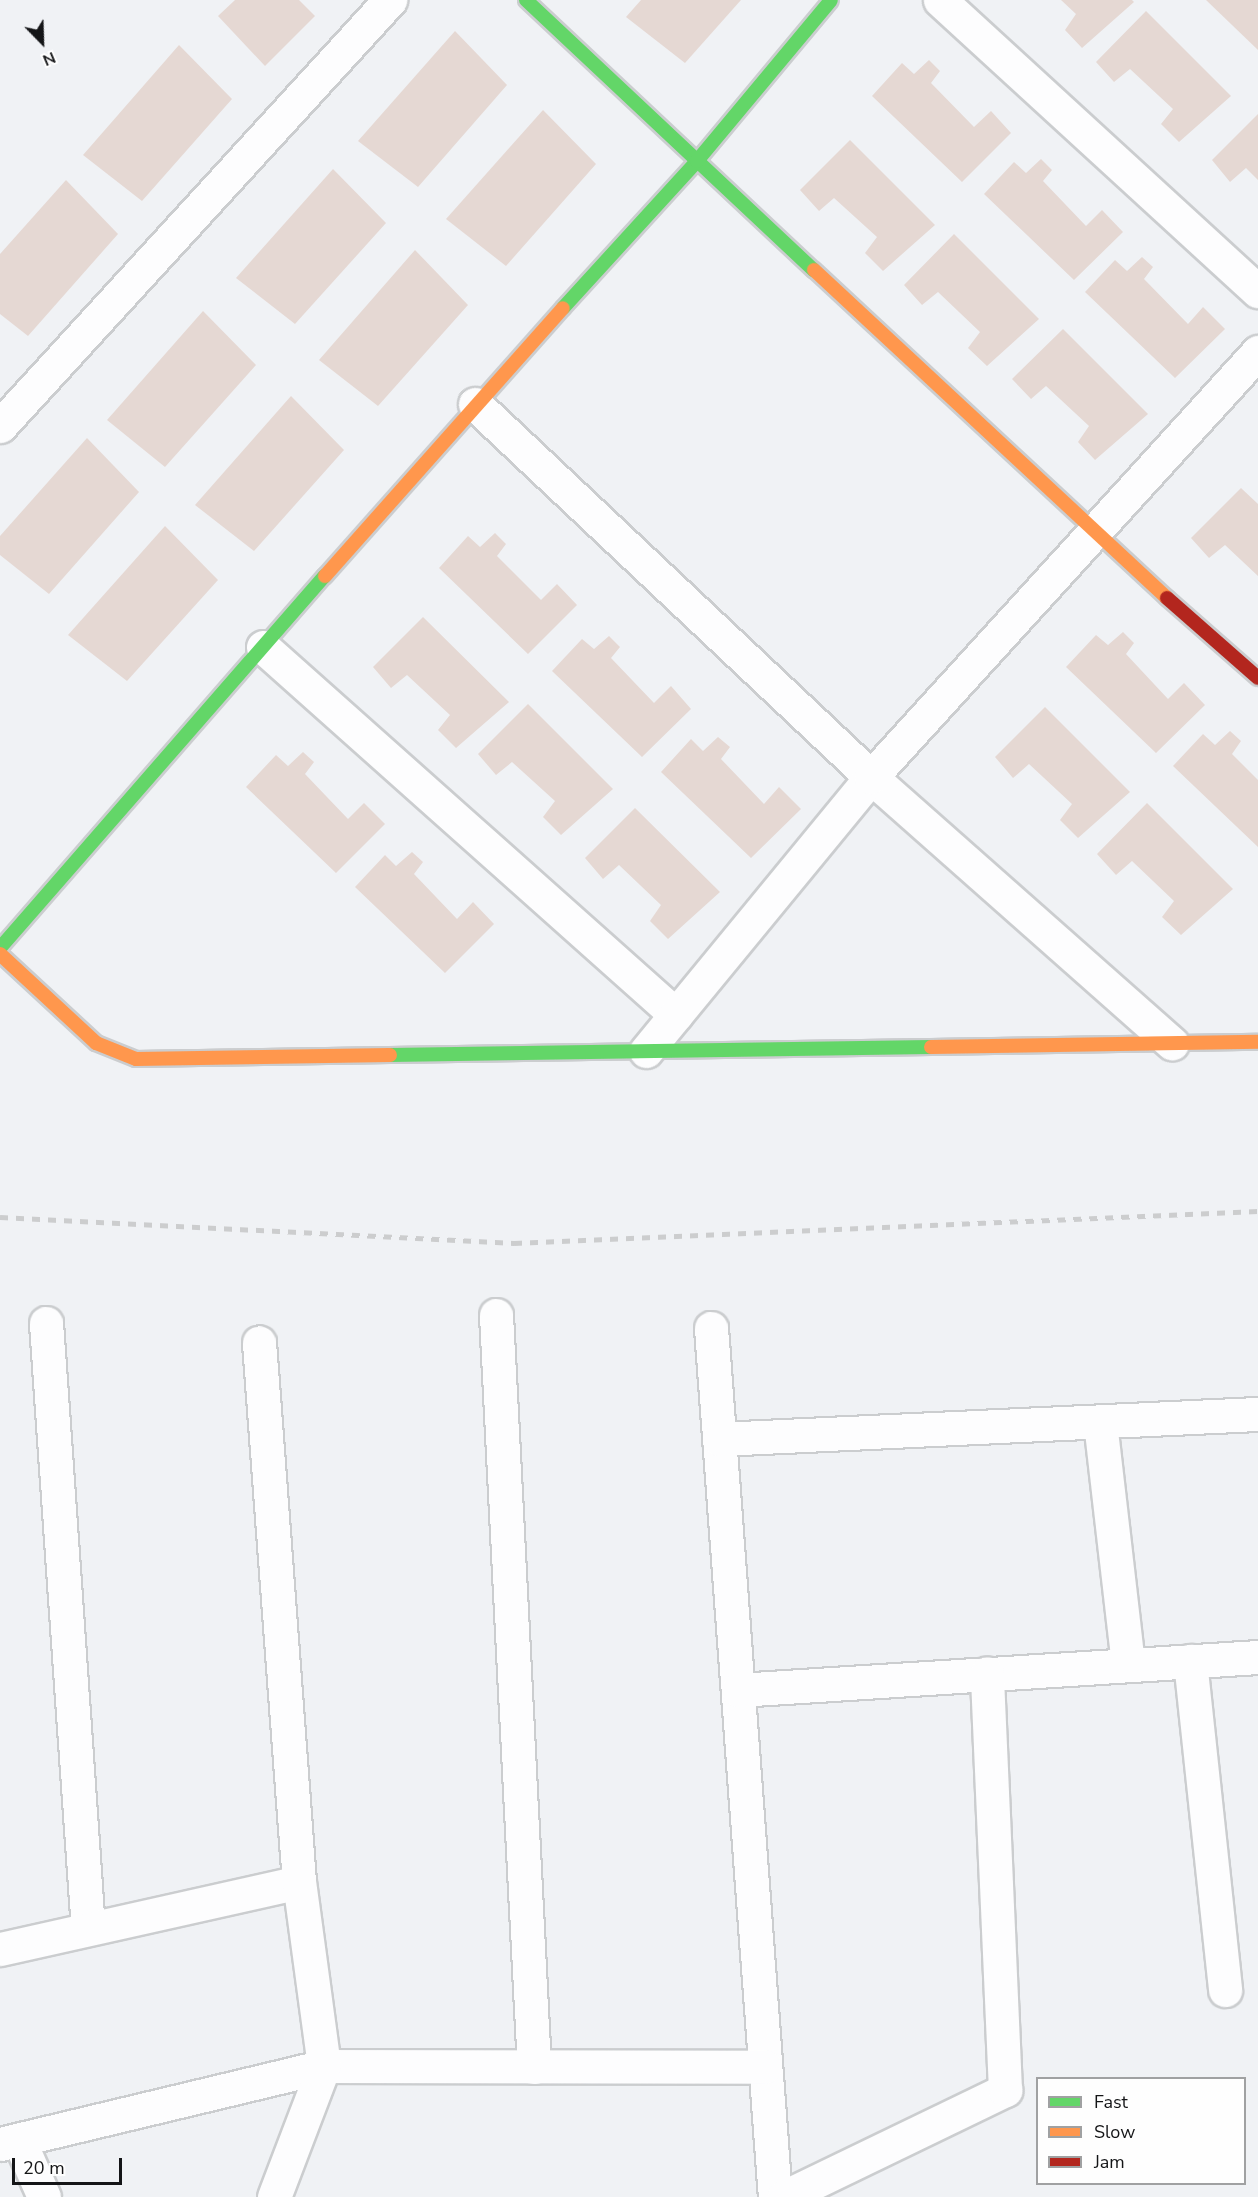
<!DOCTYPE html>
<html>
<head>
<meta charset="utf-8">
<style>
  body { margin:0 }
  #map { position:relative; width:1258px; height:2197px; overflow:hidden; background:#f0f2f5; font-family:"Nunito Sans",sans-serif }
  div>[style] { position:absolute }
  .building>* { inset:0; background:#e5d8d3 }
  .roads { filter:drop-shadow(2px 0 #cbcdcf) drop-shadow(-2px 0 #cbcdcf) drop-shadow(0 2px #cbcdcf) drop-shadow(0 -2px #cbcdcf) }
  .street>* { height:33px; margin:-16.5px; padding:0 16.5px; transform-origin:16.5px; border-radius:16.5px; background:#fdfdfe }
  .fast>* { height:14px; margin:-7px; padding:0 7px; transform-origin:7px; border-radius:7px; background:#63d668 }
  .slow>* { height:14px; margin:-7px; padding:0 7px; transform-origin:7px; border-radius:7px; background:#ff974d }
  .jam>* { height:14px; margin:-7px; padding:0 7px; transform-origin:7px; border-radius:7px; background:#b3261e }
  .rail>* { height:4.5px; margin-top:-2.25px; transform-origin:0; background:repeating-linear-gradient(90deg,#cccdce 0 8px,transparent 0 16px) }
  span { translate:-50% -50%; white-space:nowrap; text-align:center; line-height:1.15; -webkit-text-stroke:4.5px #fefefe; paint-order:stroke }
  .legend { position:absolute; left:1036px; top:2077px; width:210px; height:108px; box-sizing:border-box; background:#fefefe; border:2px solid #a0a1a2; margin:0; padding:8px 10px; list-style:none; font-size:18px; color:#141517 }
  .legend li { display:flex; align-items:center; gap:12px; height:30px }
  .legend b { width:30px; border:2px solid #a0a1a2 }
  .north { position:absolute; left:12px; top:12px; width:60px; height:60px; -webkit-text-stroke:4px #fefefe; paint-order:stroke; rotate:157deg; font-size:16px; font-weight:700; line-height:24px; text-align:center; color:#141517 }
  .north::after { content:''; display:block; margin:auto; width:21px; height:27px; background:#141517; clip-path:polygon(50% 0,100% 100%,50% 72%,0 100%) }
  .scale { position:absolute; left:12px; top:2158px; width:110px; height:27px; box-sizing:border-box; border:3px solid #141517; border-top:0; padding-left:8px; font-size:18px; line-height:21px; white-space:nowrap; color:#141517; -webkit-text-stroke:4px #fefefe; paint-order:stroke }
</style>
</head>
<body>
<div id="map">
  <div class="building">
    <div style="clip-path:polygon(235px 0,299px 0,315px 16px,265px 66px,218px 16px)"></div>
    <div style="clip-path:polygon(641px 0,741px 0,685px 63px,626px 17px)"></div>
    <div style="clip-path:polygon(1061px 0,1132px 0,1134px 2px,1082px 48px,1065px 30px,1076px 14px)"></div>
    <div style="clip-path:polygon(1206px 0,1258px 0,1258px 50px)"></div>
    <div style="clip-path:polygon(1146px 11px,1231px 96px,1179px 142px,1161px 124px,1173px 109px,1130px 69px,1114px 82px,1096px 62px)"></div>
    <div style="clip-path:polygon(455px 31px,507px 85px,418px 187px,358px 141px)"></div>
    <div style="clip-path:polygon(179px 45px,232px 99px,142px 201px,83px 155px)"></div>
    <div style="clip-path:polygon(929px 60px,940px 71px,931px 83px,974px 127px,991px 111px,1011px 133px,962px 182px,872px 96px,902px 63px,914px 74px)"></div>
    <div style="clip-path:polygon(543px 110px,596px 164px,506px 266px,446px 219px)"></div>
    <div style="clip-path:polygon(1258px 114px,1258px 180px,1246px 168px,1230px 182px,1212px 160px)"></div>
    <div style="clip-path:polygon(850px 140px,935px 225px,883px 271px,865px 253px,877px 237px,834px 198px,819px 211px,800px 190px)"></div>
    <div style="clip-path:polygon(1041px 159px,1052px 170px,1043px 181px,1086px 226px,1102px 210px,1123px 232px,1074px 280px,984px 194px,1014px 162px,1026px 173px)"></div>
    <div style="clip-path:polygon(333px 169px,386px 223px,295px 324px,236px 278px)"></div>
    <div style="clip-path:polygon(66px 180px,118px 234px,28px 336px,0 314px,0 254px)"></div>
    <div style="clip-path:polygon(954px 234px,1039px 319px,987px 366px,968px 348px,980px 332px,938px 292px,922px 305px,904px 285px)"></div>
    <div style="clip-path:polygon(415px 250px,468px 305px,378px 406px,319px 360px)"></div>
    <div style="clip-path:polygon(1142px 257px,1153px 267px,1144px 279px,1188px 324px,1203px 307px,1225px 329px,1175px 378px,1085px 292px,1115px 260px,1127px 271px)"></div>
    <div style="clip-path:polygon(203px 311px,256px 365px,165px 467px,107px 420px)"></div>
    <div style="clip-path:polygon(1063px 329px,1148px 414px,1095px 460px,1078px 442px,1089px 426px,1046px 386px,1031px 399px,1012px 379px)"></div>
    <div style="clip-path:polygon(291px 396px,344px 450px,254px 551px,195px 505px)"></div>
    <div style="clip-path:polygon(87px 438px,139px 492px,49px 594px,0 555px,0 536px)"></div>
    <div style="clip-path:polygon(1241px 488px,1258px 504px,1258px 576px,1225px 545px,1209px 558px,1191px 538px)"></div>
    <div style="clip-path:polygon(165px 526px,218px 580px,127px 681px,68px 635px)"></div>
    <div style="clip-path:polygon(495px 533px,506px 544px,497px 556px,541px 600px,557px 584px,577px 605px,528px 654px,439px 568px,468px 536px,480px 547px)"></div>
    <div style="clip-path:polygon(423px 617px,509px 702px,456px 748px,438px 730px,450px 715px,407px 675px,391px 688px,373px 667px)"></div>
    <div style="clip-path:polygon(1123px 632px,1134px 643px,1126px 654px,1168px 699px,1184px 683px,1205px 705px,1156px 753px,1066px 667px,1096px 635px,1108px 645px)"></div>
    <div style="clip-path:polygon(609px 636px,620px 647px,611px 658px,654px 703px,671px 686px,691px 709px,642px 757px,552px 671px,582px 639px,594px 649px)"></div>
    <div style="clip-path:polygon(528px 704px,613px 789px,561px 835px,543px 817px,555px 801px,512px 762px,496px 775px,478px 754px)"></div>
    <div style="clip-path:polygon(1045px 707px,1130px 792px,1078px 838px,1060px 820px,1072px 804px,1029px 764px,1013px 778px,995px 757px)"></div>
    <div style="clip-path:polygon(1230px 731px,1241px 741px,1232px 754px,1258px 780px,1258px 847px,1173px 766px,1203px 734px,1215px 745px)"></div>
    <div style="clip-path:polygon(718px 737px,730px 747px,721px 759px,764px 804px,779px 787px,801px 809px,751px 858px,661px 772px,691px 739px,703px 751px)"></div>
    <div style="clip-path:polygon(303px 752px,314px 762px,305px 774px,348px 819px,364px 803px,385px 824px,336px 873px,246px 787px,276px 755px,288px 766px)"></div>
    <div style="clip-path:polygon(1147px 803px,1233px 889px,1181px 935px,1162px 917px,1174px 901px,1132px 861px,1116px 875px,1097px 854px)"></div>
    <div style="clip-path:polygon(635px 808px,720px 892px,668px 939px,650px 921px,661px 905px,619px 865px,603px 879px,585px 858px)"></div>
    <div style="clip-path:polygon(412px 852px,423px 862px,414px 874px,457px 919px,473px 902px,494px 924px,445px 973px,355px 887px,385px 855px,396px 866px)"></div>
  </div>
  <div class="roads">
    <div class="street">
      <div style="left:940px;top:0;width:431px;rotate:42.5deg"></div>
      <div style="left:475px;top:404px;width:544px;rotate:43.29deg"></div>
      <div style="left:871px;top:777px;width:402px;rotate:41.5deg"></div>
      <div style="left:0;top:426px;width:578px;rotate:-47.53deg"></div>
      <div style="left:263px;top:647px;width:553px;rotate:41.7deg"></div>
      <div style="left:646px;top:1051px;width:355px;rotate:-50.6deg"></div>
      <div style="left:871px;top:777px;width:575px;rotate:-47.68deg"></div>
      <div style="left:496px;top:1315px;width:753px;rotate:87.11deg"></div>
      <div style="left:46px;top:1323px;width:607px;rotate:86.04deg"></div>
      <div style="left:711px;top:1328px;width:871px;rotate:85.79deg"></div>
      <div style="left:1100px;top:1422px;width:244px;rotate:83.4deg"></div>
      <div style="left:719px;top:1439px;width:540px;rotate:-2.66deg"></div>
      <div style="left:1190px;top:1661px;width:331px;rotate:83.9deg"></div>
      <div style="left:738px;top:1690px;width:521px;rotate:-3.63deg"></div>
      <div style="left:0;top:1949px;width:306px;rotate:-12.6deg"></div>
      <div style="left:299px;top:1882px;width:541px;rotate:-94.24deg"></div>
      <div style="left:19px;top:2140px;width:62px;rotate:66.3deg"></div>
      <div style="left:0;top:2144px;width:333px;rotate:-13.5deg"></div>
      <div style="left:324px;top:2066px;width:441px;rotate:0.1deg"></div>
      <div style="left:274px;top:2197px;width:140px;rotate:-69.1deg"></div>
      <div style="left:324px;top:2066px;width:186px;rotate:-97.7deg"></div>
      <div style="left:784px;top:2197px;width:246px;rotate:-25.8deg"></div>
      <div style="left:1005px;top:2090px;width:417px;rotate:-92.5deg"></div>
    </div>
    <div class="fast">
      <div style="left:526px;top:0;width:395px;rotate:43.2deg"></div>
      <div style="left:563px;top:308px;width:199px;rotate:-47.6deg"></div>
      <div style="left:697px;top:161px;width:209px;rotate:-50.2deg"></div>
      <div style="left:0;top:948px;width:494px;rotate:-48.9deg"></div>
      <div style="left:390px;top:1055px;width:541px;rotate:-0.85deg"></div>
    </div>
    <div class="slow">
      <div style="left:814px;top:270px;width:482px;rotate:42.9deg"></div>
      <div style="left:325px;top:576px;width:358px;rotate:-48.4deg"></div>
      <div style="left:0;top:954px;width:131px;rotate:42.8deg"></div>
      <div style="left:96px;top:1043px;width:43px;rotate:21.8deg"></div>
      <div style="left:136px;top:1059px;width:254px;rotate:-0.9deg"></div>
      <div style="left:931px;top:1047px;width:327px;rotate:-0.9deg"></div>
    </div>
    <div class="jam">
      <div style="left:1167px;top:598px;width:121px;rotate:41.3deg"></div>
    </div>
  </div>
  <div class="rail">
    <div style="left:0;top:1217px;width:515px;rotate:2.9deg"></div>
    <div style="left:514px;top:1243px;width:745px;rotate:-2.46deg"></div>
  </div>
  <ul class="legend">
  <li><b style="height:8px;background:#63d668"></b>Fast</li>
  <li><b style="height:8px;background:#ff974d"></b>Slow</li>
  <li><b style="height:8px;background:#b3261e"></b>Jam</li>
  </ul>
  <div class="north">N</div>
  <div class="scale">20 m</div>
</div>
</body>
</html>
